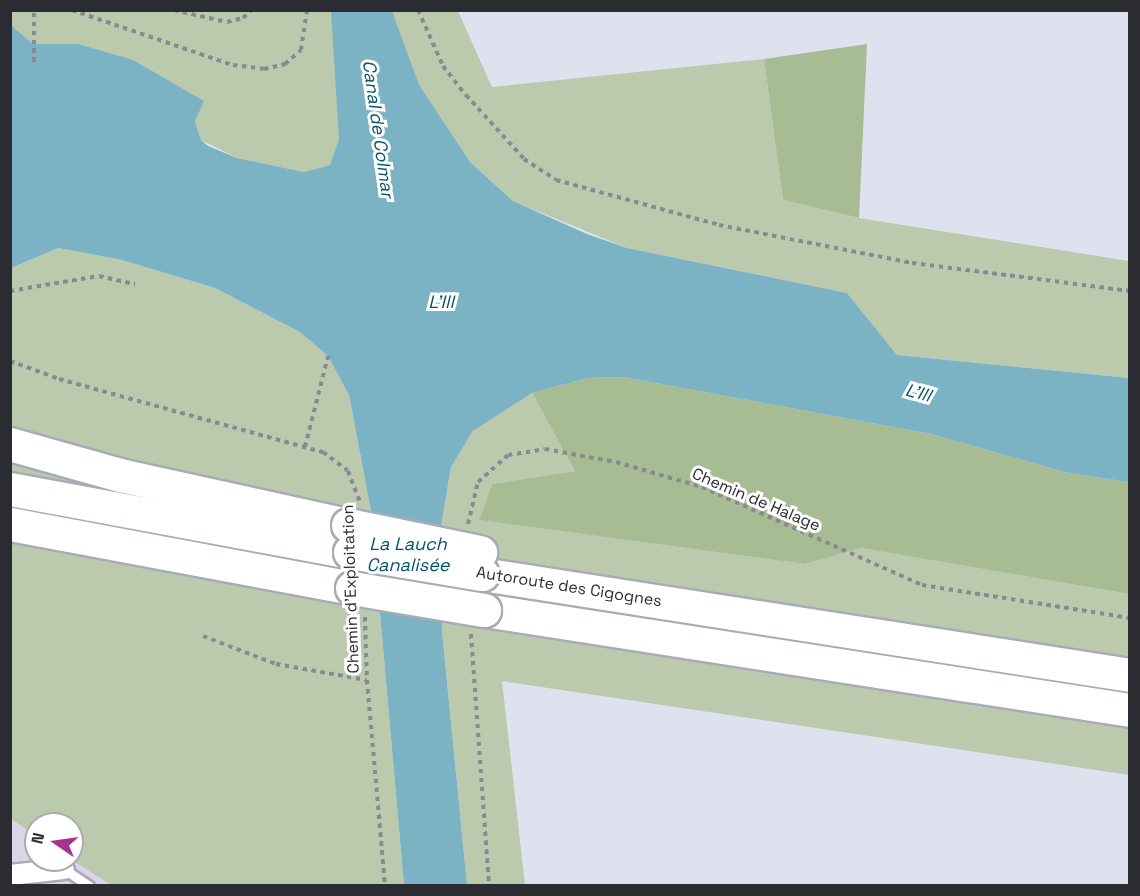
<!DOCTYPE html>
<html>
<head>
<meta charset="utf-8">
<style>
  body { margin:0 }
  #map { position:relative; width:1140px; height:896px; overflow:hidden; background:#dee2ee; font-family:"Space Grotesk",sans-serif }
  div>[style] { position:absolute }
  .industrial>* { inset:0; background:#dcd5ea }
  .green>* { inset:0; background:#bbcaad }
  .forest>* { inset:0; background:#a7bc92 }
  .water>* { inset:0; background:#7cb3c4 }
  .path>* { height:4px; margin-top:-2px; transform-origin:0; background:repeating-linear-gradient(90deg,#878a93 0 4.5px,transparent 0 9px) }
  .roads { filter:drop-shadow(2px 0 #a7abb6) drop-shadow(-2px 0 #a7abb6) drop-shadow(0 2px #a7abb6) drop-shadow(0 -2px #a7abb6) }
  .service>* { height:9px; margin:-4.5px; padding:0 4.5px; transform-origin:4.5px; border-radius:4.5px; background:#fff }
  .minor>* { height:20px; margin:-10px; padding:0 10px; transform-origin:10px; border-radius:10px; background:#fff }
  .motorway>* { height:33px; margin:-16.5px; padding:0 16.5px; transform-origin:16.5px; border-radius:16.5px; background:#fff }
  .bridges { filter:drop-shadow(2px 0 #a7abb6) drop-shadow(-2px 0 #a7abb6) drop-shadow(0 2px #a7abb6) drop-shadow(0 -2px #a7abb6) }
  .motorway-bridge>* { height:33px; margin:-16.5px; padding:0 16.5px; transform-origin:16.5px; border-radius:16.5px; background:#fff }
  span { translate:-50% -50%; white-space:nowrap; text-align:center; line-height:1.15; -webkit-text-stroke:6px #fff; paint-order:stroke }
  .street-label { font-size:16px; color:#2b2c31 }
  .water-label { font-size:18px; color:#045567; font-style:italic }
  .frame { position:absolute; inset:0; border:12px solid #2b2c31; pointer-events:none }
  .north { position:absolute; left:24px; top:812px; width:60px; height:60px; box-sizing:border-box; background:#fff; border:2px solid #aaabad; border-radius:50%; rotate:283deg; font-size:16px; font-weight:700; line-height:24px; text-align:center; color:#2b2c31 }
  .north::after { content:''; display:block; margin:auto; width:21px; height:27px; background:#a6348f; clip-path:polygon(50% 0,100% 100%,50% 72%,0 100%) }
</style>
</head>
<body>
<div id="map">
  <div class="industrial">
    <div style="clip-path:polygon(10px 819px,36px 836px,36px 860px,72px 860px,111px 885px,11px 885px)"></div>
  </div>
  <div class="green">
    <div style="clip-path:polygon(11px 10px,458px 11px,492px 87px,764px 59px,783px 200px,859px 218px,1129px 261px,1129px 378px,897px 355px,847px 293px,627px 248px,513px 201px,470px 162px,336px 156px,330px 165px,304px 172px,237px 158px,201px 140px,195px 121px,203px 101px,78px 44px,33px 44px,11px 25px)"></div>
    <div style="clip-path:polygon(58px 248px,122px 260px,215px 288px,300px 332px,328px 356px,349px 395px,371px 511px,404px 885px,111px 885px,72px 860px,72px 824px,36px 824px,36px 836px,11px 819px,11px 268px)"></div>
    <div style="clip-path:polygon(532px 393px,575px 471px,492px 484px,479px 520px,805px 564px,861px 548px,1129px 594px,1129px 775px,502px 681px,525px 885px,467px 885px,442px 630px,441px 526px,451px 467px,473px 431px)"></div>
  </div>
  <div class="forest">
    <div style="clip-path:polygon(867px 44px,859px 218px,783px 200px,764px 59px)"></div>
    <div style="clip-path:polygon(623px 377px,931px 434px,1068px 473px,1129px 482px,1129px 594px,861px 548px,805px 564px,479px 520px,492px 484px,575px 471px,532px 393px,588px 378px)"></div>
  </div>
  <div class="water">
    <div style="clip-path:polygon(331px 11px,392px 11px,419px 85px,470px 162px,513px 201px,587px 234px,627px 248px,847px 293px,897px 355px,1129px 378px,1129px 482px,1068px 473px,931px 434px,623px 377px,588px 378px,532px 393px,473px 431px,451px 467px,441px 526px,442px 631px,467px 885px,404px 885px,371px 511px,349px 395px,328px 356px,300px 332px,215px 288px,122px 260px,58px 248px,11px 268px,11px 25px,33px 44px,78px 44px,133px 60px,204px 101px,195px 121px,201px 140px,208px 146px,237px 158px,304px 172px,330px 165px,339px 140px)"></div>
  </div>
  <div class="path">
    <div style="left:72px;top:10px;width:170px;rotate:18.9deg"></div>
    <div style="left:233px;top:65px;width:31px;rotate:7deg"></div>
    <div style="left:264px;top:69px;width:22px;rotate:-13deg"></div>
    <div style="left:285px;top:64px;width:21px;rotate:-41deg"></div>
    <div style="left:301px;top:50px;width:40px;rotate:-81.5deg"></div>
    <div style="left:174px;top:10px;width:54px;rotate:12.8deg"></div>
    <div style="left:227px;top:22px;width:16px;rotate:-14deg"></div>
    <div style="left:243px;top:18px;width:11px;rotate:-45deg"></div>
    <div style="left:418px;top:10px;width:61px;rotate:65.9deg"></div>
    <div style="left:443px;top:66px;width:37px;rotate:52deg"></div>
    <div style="left:466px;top:95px;width:86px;rotate:47.8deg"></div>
    <div style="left:524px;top:159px;width:38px;rotate:33deg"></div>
    <div style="left:556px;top:180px;width:169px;rotate:15.4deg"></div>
    <div style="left:719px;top:225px;width:197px;rotate:11.1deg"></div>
    <div style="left:912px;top:263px;width:220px;rotate:7.3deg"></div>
    <div style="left:34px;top:62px;width:52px;rotate:-90deg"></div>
    <div style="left:10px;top:291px;width:90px;rotate:-9.6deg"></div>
    <div style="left:99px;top:276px;width:37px;rotate:13deg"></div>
    <div style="left:10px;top:361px;width:52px;rotate:20.2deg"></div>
    <div style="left:59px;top:379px;width:274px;rotate:15.5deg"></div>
    <div style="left:323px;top:452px;width:31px;rotate:37deg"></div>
    <div style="left:348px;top:471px;width:33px;rotate:69deg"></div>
    <div style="left:305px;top:447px;width:94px;rotate:-75.8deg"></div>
    <div style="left:468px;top:524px;width:43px;rotate:-76.6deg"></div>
    <div style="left:478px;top:482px;width:40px;rotate:-42deg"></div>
    <div style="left:508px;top:455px;width:37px;rotate:-9deg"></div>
    <div style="left:545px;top:449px;width:72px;rotate:10.4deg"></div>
    <div style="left:616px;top:462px;width:90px;rotate:16.2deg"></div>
    <div style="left:702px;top:487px;width:241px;rotate:24deg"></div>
    <div style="left:922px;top:585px;width:211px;rotate:9deg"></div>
    <div style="left:365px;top:617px;width:63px;rotate:88.2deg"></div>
    <div style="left:367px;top:680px;width:207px;rotate:85deg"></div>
    <div style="left:471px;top:634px;width:253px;rotate:85.9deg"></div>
    <div style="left:203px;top:636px;width:78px;rotate:21deg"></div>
    <div style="left:276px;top:664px;width:92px;rotate:10deg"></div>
  </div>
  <div class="roads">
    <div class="service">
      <div style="left:64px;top:869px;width:30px;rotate:34deg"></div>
    </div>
    <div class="minor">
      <div style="left:10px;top:875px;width:54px;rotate:-6.3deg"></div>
    </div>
    <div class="motorway">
      <div style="left:10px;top:444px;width:114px;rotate:15.7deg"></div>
      <div style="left:120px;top:475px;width:233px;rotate:12.4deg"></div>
      <div style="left:10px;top:489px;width:346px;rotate:10.5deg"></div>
      <div style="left:10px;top:524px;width:348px;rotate:10.6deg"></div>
      <div style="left:482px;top:574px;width:656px;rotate:8.86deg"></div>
      <div style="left:484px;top:610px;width:654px;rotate:8.8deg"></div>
    </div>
  </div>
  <div class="bridges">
    <div class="motorway-bridge">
      <div style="left:348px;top:525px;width:135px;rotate:11.6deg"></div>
      <div style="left:350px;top:552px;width:134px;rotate:9.5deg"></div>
      <div style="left:352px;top:588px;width:134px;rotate:9.5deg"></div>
    </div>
  </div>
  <div class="street-label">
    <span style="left:756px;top:500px;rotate:23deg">Chemin de Halage</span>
    <span style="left:569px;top:587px;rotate:9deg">Autoroute des Cigognes</span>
    <span style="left:351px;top:589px;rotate:-92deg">Chemin d'Exploitation</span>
  </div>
  <div class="water-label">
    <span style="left:378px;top:129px;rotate:82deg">Canal de Colmar</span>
    <span style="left:441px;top:302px">L'Ill</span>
    <span style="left:918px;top:393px;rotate:15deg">L'Ill</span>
    <span style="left:408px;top:555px">La Lauch<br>Canalisée</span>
  </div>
  <div class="frame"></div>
  <div class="north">N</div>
</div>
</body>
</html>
